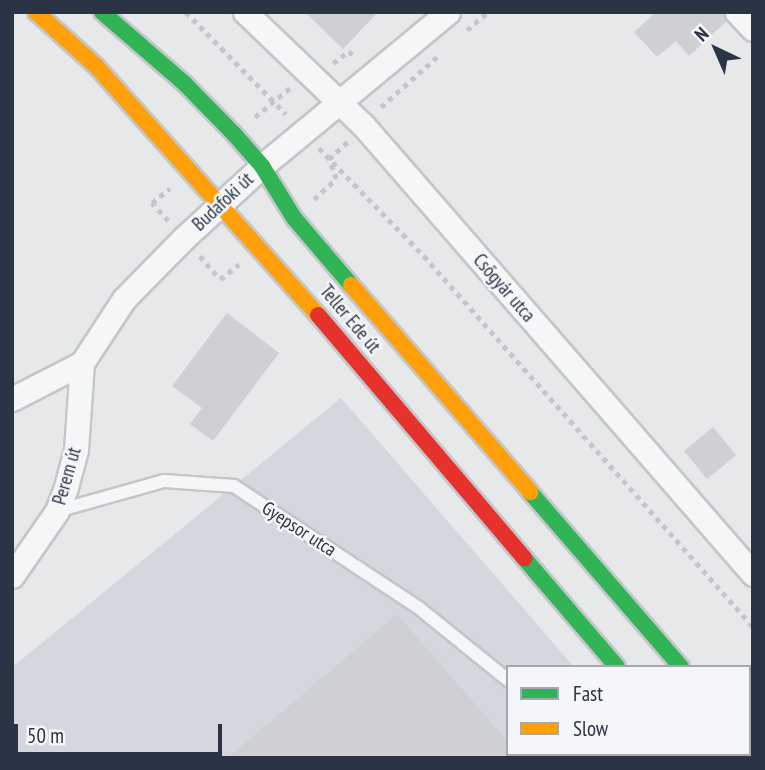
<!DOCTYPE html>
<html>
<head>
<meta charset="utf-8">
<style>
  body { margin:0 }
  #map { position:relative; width:765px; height:770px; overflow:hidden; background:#e6e8ea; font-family:"PT Sans Narrow",sans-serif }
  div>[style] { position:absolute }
  .built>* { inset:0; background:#d4d7dd }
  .building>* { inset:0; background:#ced0d3 }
  .path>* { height:4.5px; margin-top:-2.25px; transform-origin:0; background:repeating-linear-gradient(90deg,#c5c6ca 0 5px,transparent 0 10px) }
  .roads { filter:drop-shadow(2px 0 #c4c6c8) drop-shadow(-2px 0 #c4c6c8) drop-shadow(0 2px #c4c6c8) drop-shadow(0 -2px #c4c6c8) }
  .lane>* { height:12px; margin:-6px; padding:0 6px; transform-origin:6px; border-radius:6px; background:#f5f6f7 }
  .street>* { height:23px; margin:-11.5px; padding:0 11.5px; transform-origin:11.5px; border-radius:11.5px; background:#f5f6f7 }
  .fast>* { height:16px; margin:-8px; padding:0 8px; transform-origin:8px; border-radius:8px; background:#30b455 }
  .slow>* { height:16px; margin:-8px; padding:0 8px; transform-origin:8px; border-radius:8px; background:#ff9f0a }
  .jam>* { height:16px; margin:-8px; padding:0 8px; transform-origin:8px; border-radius:8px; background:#e5322d }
  span { translate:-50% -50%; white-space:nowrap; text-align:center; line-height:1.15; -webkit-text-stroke:5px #f4f6f9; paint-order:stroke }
  .street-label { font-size:19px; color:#2b3445 }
  .frame { position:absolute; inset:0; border:14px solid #2b3445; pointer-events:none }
  .legend { position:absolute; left:506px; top:665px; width:245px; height:91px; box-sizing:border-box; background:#f4f6f9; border:2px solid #a4a8b1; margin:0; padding:9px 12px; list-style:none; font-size:21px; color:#2b3445 }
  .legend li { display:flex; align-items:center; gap:14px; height:35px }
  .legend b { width:35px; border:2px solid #a4a8b1 }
  .north { position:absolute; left:681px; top:14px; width:70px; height:70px; -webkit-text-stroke:5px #f4f6f9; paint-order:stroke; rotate:316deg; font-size:19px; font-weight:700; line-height:28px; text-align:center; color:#2b3445 }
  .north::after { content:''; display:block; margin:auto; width:24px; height:32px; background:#2b3445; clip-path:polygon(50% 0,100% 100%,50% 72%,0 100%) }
  .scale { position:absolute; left:14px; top:724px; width:208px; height:32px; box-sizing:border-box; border:4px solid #2b3445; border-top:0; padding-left:9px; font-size:21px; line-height:24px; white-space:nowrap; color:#2b3445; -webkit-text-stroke:5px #f4f6f9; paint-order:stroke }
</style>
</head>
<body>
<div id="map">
  <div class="built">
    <div style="clip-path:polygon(341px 398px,574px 667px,508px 667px,508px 754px,649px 754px,652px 758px,12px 758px,12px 662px,15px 665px)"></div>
  </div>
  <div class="building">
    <div style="clip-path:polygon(305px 12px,378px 12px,343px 49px)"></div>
    <div style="clip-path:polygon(656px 12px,723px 12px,727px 21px,689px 56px,676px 41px,657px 57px,634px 32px)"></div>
    <div style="clip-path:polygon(227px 313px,279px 353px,213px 441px,190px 424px,202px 408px,172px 386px)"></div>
    <div style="clip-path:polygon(713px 427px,736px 455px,707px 479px,684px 451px)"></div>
    <div style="clip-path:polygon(397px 614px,508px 742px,508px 754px,519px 754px,522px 758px,228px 758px)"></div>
  </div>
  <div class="path">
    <div style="left:186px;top:12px;width:143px;rotate:45.6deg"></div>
    <div style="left:467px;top:30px;width:28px;rotate:-41deg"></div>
    <div style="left:333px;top:63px;width:20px;rotate:-37deg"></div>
    <div style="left:349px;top:51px;width:8px;rotate:45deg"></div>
    <div style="left:381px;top:107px;width:75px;rotate:-41.8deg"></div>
    <div style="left:255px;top:117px;width:47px;rotate:-39.8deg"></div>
    <div style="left:319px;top:148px;width:151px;rotate:45.8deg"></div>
    <div style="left:424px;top:256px;width:495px;rotate:48.4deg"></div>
    <div style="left:314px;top:199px;width:30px;rotate:-42deg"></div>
    <div style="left:336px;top:179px;width:21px;rotate:-109deg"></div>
    <div style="left:329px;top:159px;width:25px;rotate:-43deg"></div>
    <div style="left:168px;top:221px;width:24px;rotate:-132deg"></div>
    <div style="left:152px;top:203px;width:23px;rotate:-40deg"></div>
    <div style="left:200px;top:256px;width:30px;rotate:49deg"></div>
    <div style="left:220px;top:279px;width:24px;rotate:-38deg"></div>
  </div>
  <div class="roads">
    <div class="lane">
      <div style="left:57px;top:511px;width:111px;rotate:-15.7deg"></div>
      <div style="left:164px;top:481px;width:70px;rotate:4.1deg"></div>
      <div style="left:234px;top:486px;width:222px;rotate:33.4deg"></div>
      <div style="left:419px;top:608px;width:114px;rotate:39deg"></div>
      <div style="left:595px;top:754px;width:5px;rotate:53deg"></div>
    </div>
    <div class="street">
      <div style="left:245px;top:12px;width:163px;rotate:43.8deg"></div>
      <div style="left:363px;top:125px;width:595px;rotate:49.02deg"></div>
      <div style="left:737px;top:12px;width:23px;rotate:47deg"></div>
      <div style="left:12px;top:399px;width:79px;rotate:-27.2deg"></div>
      <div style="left:82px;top:363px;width:77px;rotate:-56.7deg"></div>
      <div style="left:124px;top:299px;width:86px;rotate:-45.5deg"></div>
      <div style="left:184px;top:238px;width:106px;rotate:-42.7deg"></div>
      <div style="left:262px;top:166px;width:241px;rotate:-39.6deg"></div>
      <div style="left:12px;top:576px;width:79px;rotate:-55.3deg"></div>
      <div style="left:57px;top:511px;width:26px;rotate:-69deg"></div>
      <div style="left:66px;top:487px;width:38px;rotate:-75deg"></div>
      <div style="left:76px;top:450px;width:87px;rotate:-86.1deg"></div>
    </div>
    <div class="fast">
      <div style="left:102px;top:12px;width:110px;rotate:40.9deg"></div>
      <div style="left:185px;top:84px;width:70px;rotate:45.6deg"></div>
      <div style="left:234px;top:134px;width:43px;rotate:48.8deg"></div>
      <div style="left:262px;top:166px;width:61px;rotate:58.4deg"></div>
      <div style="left:294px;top:218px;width:88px;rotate:49.6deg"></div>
      <div style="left:530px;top:492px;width:231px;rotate:49.2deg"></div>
      <div style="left:524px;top:558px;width:143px;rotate:49.5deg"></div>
      <div style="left:749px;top:747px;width:6px;rotate:45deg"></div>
      <div style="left:691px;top:754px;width:5px;rotate:53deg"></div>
    </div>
    <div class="slow">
      <div style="left:36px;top:12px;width:81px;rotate:42deg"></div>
      <div style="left:96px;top:66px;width:334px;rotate:48.3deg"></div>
      <div style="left:351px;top:285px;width:274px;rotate:49.1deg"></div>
    </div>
    <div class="jam">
      <div style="left:318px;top:315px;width:319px;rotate:49.7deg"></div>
    </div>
  </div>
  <div class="street-label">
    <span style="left:223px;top:202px;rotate:-43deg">Budafoki út</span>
    <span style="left:504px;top:288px;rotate:49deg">Csőgyár utca</span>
    <span style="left:350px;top:319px;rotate:50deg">Teller Ede út</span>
    <span style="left:67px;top:476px;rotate:-74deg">Perem út</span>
    <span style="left:299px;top:529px;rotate:33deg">Gyepsor utca</span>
  </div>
  <div class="frame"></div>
  <ul class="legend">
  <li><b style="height:9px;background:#30b455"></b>Fast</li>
  <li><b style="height:9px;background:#ff9f0a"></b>Slow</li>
  </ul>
  <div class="north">N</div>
  <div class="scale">50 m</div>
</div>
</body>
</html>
